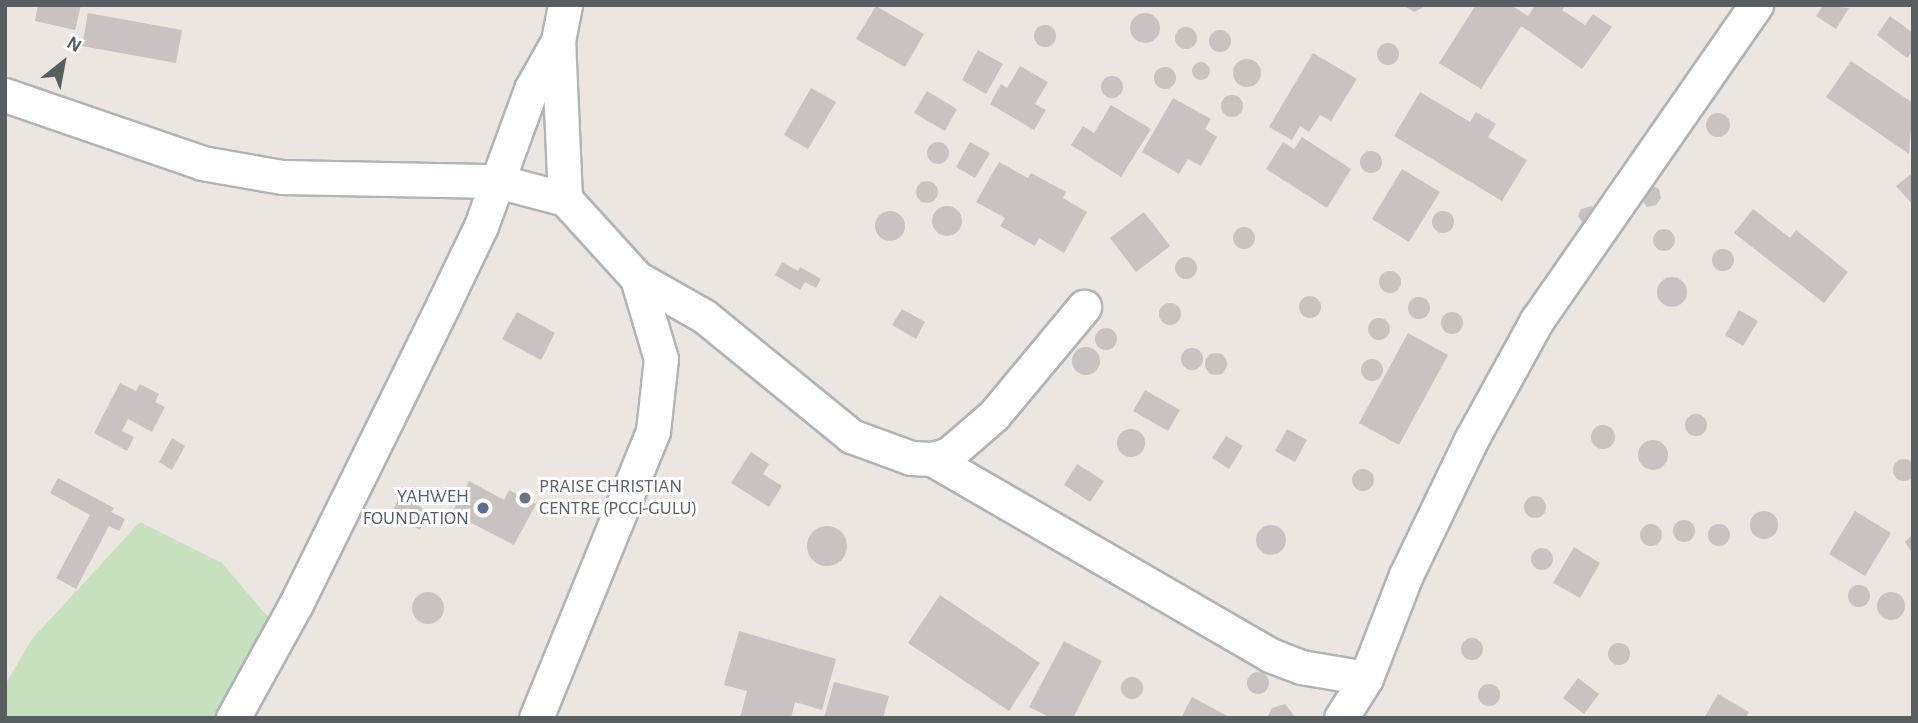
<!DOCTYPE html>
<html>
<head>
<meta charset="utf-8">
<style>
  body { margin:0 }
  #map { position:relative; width:1918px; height:723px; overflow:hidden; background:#ebe6e0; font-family:"Alegreya Sans",sans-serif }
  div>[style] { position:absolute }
  .green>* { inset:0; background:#c6e1be }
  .building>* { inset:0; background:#c8c3c0 }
  .round { border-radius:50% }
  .roads { filter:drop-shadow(2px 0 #b1b4b7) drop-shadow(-2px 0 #b1b4b7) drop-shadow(0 2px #b1b4b7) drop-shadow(0 -2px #b1b4b7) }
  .minor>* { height:33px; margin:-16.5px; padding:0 16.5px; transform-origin:16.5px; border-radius:16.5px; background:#fff }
  .dots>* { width:19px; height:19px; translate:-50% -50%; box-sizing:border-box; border:4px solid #fff; border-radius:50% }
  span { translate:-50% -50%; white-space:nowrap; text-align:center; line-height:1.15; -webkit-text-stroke:6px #fff; paint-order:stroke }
  .worship-label { font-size:19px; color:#5b616d }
  .left { translate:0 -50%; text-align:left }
  .service-label { font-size:19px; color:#4e5e75 }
  .right { translate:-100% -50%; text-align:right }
  .frame { position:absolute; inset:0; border:7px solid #595e60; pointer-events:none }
  .north { position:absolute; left:28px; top:28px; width:70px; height:70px; -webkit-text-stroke:5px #fff; paint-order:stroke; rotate:31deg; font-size:19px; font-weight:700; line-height:28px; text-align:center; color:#595e60 }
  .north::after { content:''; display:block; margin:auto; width:24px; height:32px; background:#595e60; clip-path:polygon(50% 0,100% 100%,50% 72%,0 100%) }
</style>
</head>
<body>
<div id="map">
  <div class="green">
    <div style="clip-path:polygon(140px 522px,222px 563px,272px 622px,214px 718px,5px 718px,5px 685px,32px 639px)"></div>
  </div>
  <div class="building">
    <div style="clip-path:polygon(38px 5px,81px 5px,75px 30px,35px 21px)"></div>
    <div style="clip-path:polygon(1403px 5px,1428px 5px,1414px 12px)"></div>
    <div style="clip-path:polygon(1476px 5px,1511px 5px,1528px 16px,1535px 5px,1566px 5px,1562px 10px,1585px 25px,1593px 14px,1612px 27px,1582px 69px,1521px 26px,1481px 89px,1439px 63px)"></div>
    <div style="clip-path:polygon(1823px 5px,1849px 8px,1836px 29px,1816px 16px)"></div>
    <div style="clip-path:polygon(876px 6px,924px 34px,905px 67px,856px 39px)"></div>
    <div style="clip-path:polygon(88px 13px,182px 30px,176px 63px,82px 46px)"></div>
    <div class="round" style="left:1130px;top:13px;width:30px;height:30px"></div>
    <div style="clip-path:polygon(1890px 16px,1913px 33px,1913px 51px,1907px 58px,1877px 35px)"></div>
    <div class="round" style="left:1034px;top:25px;width:22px;height:22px"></div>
    <div class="round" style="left:1175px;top:27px;width:22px;height:22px"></div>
    <div class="round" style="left:1209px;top:30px;width:22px;height:22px"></div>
    <div class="round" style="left:1377px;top:43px;width:22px;height:22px"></div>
    <div style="clip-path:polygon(978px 50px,1003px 64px,986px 94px,962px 80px)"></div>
    <div style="clip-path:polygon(1313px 53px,1357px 79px,1331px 121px,1320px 115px,1309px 132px,1300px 126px,1292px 140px,1269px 127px)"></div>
    <div class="round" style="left:1233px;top:59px;width:28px;height:28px"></div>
    <div style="clip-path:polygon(1851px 61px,1913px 103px,1909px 154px,1826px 97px)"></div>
    <div class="round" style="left:1192px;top:62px;width:18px;height:18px"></div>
    <div style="clip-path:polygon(1020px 66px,1048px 82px,1035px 104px,1046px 110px,1034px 130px,990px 104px,1001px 84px,1007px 88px)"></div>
    <div class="round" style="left:1154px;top:67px;width:22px;height:22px"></div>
    <div class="round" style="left:1101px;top:76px;width:22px;height:22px"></div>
    <div style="clip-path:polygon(811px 88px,836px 102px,808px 149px,784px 135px)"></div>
    <div style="clip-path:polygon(927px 91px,957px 109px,945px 131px,914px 113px)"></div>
    <div style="clip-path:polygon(1420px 92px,1470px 122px,1476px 112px,1496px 124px,1488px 137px,1527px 160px,1502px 201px,1394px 136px)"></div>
    <div class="round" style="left:1221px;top:95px;width:22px;height:22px"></div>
    <div style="clip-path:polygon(1173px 98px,1211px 119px,1205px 129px,1217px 137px,1201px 166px,1188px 159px,1179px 174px,1142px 152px)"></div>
    <div style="clip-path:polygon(1111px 105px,1151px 129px,1121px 177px,1071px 145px,1083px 126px,1094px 133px)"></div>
    <div class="round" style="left:1706px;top:113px;width:24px;height:24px"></div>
    <div style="clip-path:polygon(1302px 137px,1351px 169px,1327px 208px,1266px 169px,1283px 142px,1294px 149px)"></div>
    <div class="round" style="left:927px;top:142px;width:22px;height:22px"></div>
    <div style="clip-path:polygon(970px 142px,990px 153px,975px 178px,956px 167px)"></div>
    <div class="round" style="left:1360px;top:151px;width:22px;height:22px"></div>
    <div style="clip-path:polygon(999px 162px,1028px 178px,1031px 173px,1066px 192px,1063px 198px,1087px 212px,1064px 253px,1039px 238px,1035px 246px,1000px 226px,1005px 218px,976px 202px)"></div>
    <div style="clip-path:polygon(1402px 169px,1440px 192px,1409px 242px,1372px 219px)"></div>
    <div style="clip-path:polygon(1911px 174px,1913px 175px,1913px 205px,1896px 186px)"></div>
    <div class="round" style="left:916px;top:181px;width:22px;height:22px"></div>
    <div style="clip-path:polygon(1651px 185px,1659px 189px,1661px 198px,1656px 205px,1647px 207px,1638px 194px)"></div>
    <div style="clip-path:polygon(1592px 206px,1598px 211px,1587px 229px,1578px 216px,1581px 209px)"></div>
    <div class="round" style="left:932px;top:206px;width:30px;height:30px"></div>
    <div style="clip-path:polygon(1753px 209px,1790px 238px,1796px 230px,1848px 272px,1824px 303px,1734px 233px)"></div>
    <div class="round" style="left:1432px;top:211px;width:22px;height:22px"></div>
    <div class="round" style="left:875px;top:211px;width:30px;height:30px"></div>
    <div style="clip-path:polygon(1144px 212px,1170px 246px,1136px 272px,1110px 238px)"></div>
    <div class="round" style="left:1233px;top:227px;width:22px;height:22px"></div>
    <div class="round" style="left:1653px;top:229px;width:22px;height:22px"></div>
    <div class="round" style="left:1712px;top:249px;width:22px;height:22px"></div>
    <div class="round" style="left:1175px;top:257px;width:22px;height:22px"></div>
    <div style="clip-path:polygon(782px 262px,798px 271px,800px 267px,821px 279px,816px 288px,805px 282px,800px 290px,775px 275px)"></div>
    <div class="round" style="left:1379px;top:271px;width:22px;height:22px"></div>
    <div class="round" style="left:1657px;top:277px;width:30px;height:30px"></div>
    <div class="round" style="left:1299px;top:296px;width:22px;height:22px"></div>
    <div class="round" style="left:1408px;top:297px;width:22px;height:22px"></div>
    <div class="round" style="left:1159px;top:303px;width:22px;height:22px"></div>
    <div style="clip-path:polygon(902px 309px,925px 322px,916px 339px,892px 325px)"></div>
    <div style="clip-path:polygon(1739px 310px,1758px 321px,1743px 346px,1725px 335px)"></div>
    <div class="round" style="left:1441px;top:312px;width:22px;height:22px"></div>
    <div style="clip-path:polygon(517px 312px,555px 333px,541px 360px,502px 339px)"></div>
    <div class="round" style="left:1368px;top:318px;width:22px;height:22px"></div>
    <div class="round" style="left:1095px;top:328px;width:22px;height:22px"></div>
    <div style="clip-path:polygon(1408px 333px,1448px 355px,1399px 445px,1359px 423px)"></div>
    <div class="round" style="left:1072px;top:347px;width:28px;height:28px"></div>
    <div class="round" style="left:1181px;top:348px;width:22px;height:22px"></div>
    <div class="round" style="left:1205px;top:353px;width:22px;height:22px"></div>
    <div class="round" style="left:1361px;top:359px;width:22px;height:22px"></div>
    <div style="clip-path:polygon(120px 383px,136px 391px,140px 384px,159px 394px,155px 402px,165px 407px,152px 432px,128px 419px,122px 431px,134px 437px,127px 451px,94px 433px)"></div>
    <div style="clip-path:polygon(1145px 390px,1180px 410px,1168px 431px,1133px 411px)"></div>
    <div class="round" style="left:1685px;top:414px;width:22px;height:22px"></div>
    <div class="round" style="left:1591px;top:425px;width:24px;height:24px"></div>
    <div class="round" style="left:1117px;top:429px;width:28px;height:28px"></div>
    <div style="clip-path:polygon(1287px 429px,1307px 440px,1295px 462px,1275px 451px)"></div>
    <div style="clip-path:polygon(1226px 436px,1243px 446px,1229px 469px,1212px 458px)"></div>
    <div style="clip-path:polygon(172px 438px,185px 446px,172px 470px,159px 462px)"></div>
    <div class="round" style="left:1638px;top:440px;width:30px;height:30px"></div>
    <div style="clip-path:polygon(751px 452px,769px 464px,763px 474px,782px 486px,769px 507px,731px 483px)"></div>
    <div class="round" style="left:1893px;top:459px;width:22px;height:22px"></div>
    <div style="clip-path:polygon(1077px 464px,1104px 481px,1090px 502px,1064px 485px)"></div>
    <div class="round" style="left:1352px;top:469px;width:22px;height:22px"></div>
    <div style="clip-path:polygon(58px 478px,114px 508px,111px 512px,125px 519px,119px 531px,109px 526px,76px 589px,56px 578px,90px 515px,50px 493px)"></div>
    <div style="clip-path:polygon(469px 481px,504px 500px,509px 490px,536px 504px,514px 545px,452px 513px)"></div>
    <div class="round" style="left:1524px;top:496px;width:22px;height:22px"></div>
    <div style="clip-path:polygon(400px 496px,429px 512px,420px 530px,391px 514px)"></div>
    <div class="round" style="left:1750px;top:511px;width:28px;height:28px"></div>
    <div style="clip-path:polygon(1855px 511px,1891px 533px,1865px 576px,1829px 554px)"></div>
    <div class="round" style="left:1673px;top:520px;width:22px;height:22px"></div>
    <div class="round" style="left:1640px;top:524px;width:22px;height:22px"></div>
    <div class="round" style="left:1708px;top:524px;width:22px;height:22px"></div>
    <div class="round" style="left:1256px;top:525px;width:30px;height:30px"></div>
    <div class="round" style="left:807px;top:526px;width:40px;height:40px"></div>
    <div style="clip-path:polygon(1913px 534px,1913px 554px,1905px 542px)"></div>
    <div style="clip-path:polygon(1574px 547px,1600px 563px,1580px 598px,1553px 583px)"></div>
    <div class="round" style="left:1531px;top:548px;width:22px;height:22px"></div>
    <div class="round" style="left:1848px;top:585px;width:22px;height:22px"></div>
    <div class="round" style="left:1877px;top:592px;width:28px;height:28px"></div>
    <div class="round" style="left:412px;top:592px;width:32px;height:32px"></div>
    <div style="clip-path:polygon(940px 595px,1040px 663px,1009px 711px,908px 643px)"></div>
    <div style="clip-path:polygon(739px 631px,836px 659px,822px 710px,795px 702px,791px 718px,740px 718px,747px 691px,724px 685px)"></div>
    <div class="round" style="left:1461px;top:638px;width:22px;height:22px"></div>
    <div style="clip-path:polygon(1064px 641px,1102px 661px,1073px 718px,1051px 718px,1029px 707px)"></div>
    <div class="round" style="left:1608px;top:643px;width:22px;height:22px"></div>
    <div class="round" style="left:1247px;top:672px;width:22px;height:22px"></div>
    <div class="round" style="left:1121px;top:677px;width:22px;height:22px"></div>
    <div style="clip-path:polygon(1578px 678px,1599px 694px,1584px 714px,1563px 698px)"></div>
    <div style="clip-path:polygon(834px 682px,889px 696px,883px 718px,824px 718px)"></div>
    <div class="round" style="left:1478px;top:684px;width:22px;height:22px"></div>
    <div style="clip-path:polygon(1718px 694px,1749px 712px,1745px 718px,1704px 718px)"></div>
    <div style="clip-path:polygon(1192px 697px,1231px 718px,1181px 718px)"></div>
    <div style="clip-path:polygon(1285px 704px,1296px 718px,1267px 718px,1272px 708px)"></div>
  </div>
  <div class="roads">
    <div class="minor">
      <div style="left:5px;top:95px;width:208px;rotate:19deg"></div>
      <div style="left:202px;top:163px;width:81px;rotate:9.9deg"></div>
      <div style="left:282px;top:177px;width:215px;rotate:1.1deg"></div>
      <div style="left:497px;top:181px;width:70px;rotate:14.8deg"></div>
      <div style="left:637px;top:278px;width:77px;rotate:29.6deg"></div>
      <div style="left:704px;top:316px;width:190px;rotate:39.2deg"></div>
      <div style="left:851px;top:436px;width:64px;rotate:20.1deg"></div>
      <div style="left:911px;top:458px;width:21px;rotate:3deg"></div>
      <div style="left:932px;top:459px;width:18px;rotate:-16deg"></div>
      <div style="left:949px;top:454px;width:60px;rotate:-40.9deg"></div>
      <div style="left:994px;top:415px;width:141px;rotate:-50.2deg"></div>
      <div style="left:932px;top:459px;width:391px;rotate:30.1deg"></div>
      <div style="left:1270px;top:655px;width:33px;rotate:21deg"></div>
      <div style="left:1301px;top:667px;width:66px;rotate:9.6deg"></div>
      <div style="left:233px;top:718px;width:130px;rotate:-61.1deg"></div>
      <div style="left:296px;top:604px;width:335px;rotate:-63.8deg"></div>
      <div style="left:444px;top:303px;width:85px;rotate:-64.3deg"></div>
      <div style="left:481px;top:226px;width:146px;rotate:-69.9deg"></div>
      <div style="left:531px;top:89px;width:55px;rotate:-60.6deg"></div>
      <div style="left:536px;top:718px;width:310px;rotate:-67.8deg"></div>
      <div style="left:653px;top:431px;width:72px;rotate:-83.7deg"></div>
      <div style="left:661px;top:359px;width:84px;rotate:-106.5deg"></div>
      <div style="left:637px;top:278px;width:107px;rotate:-132.3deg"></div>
      <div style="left:565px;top:199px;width:158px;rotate:-92.5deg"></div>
      <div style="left:558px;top:41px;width:37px;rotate:-79deg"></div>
      <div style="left:1341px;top:718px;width:47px;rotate:-58deg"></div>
      <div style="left:1366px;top:678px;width:110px;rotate:-68.8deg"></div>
      <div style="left:1406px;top:575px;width:150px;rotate:-64.3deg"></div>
      <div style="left:1471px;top:440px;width:137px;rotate:-61.2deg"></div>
      <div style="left:1537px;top:320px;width:384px;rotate:-55.2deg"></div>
    </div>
  </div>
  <div class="dots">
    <div style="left:525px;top:498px;background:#6b7280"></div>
    <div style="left:483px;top:508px;background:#5c6f8a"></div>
  </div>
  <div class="worship-label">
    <span class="left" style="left:539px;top:498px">PRAISE CHRISTIAN<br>CENTRE (PCCI-GULU)</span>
  </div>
  <div class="service-label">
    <span class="right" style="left:469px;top:508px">YAHWEH<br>FOUNDATION</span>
  </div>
  <div class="frame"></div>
  <div class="north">N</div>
</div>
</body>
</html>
